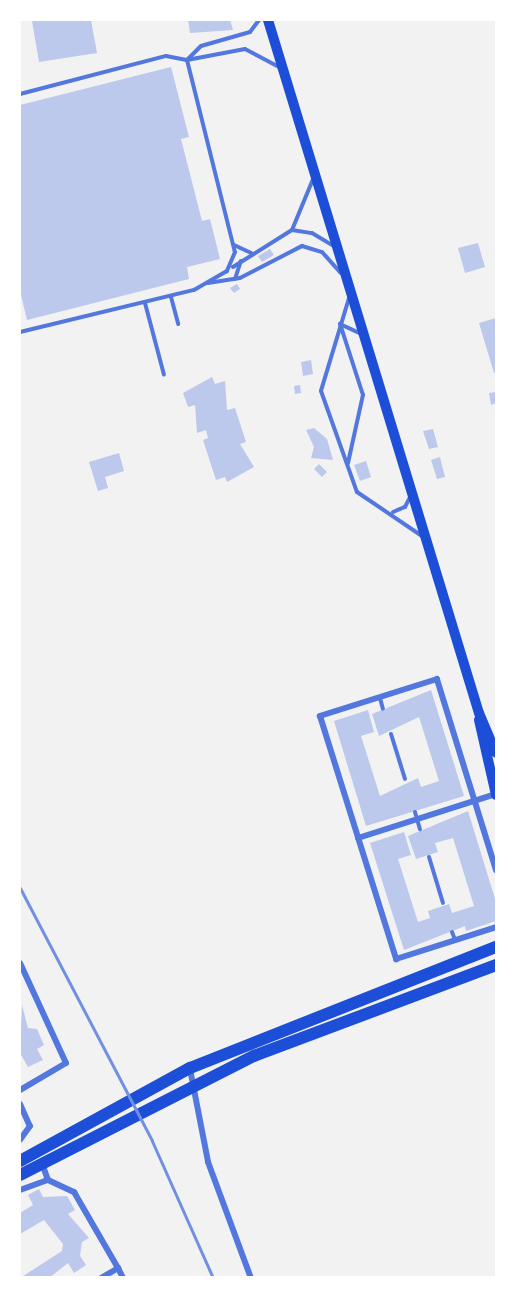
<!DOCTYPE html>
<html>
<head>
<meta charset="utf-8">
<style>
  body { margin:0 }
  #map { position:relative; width:516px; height:1297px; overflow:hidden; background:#f2f2f2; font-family:"Titillium Web",sans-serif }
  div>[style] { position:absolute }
  .building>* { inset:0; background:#bdc9ec }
  .service>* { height:4px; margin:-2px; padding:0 2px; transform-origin:2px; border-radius:2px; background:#5277de }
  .minor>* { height:6px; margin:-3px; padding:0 3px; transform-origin:3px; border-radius:3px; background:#5277de }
  .primary>* { height:10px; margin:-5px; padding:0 5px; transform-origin:5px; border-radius:5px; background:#1d4ed8 }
  .trunk>* { height:12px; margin:-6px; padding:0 6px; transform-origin:6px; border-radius:6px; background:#1d4ed8 }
  .rail>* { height:3px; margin:-1.5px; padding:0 1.5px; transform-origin:1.5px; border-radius:1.5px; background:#7290e2 }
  span { translate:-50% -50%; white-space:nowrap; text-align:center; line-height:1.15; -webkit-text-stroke:4.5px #fff; paint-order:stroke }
  .frame { position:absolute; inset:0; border:21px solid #fff; pointer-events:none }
</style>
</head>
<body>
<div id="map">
  <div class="building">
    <div style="clip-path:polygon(91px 20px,97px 53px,39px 62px,32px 21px)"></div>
    <div style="clip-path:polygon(188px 20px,230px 20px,233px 30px,190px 33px)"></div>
    <div style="clip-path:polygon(171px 67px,189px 137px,181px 139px,202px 221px,210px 219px,220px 259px,187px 267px,189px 279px,27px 320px,20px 291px,20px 105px)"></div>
    <div style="clip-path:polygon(478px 243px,485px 267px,465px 273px,458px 248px)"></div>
    <div style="clip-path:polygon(270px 249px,274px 255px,262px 262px,258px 256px)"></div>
    <div style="clip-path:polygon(237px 284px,240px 289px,234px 293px,230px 288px)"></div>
    <div style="clip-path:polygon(496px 318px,496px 372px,494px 373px,479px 323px)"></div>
    <div style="clip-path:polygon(311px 360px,313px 374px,303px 376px,301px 362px)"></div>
    <div style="clip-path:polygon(212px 377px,215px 384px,225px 381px,227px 410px,235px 408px,246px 442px,240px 444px,254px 467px,227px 482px,225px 477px,216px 480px,203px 440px,208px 438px,206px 430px,197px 433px,195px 405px,188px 407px,183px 393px)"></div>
    <div style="clip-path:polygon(300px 385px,301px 393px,295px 394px,294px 386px)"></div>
    <div style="clip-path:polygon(496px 392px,496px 403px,491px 405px,489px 393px)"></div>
    <div style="clip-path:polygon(314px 428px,327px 439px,333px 460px,311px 458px,314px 447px,306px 430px)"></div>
    <div style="clip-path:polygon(433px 429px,438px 447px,429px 449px,423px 431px)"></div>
    <div style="clip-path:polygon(119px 453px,124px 471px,105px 477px,108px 488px,98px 491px,89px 462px)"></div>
    <div style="clip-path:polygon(440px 457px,445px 477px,437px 479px,431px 460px)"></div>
    <div style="clip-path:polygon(366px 461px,371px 477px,360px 481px,354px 465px)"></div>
    <div style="clip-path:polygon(319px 464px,327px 472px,322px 477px,314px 469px)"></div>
    <div style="clip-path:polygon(431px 690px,464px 796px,366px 826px,334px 721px,368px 710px,374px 732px,361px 736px,380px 796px,418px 778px,421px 787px,439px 781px,419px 717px,379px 736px,372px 714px)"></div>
    <div style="clip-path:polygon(468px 811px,496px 902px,496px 921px,466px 931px,465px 926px,404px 950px,370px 843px,404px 832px,411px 855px,398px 859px,418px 922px,430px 918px,428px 911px,449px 904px,452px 913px,474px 906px,453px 838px,435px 843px,438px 852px,416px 859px,408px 836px)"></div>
    <div style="clip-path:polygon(22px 1005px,28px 1028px,37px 1029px,44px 1045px,37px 1049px,43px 1060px,28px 1067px,20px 1053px)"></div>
    <div style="clip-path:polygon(39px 1189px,43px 1197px,67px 1196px,75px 1210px,68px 1214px,89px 1238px,82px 1242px,80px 1256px,86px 1265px,74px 1273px,68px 1263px,49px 1278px,20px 1278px,62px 1251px,63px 1244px,44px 1220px,20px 1234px,20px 1213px,33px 1205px,28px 1195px)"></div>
  </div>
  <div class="service">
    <div style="left:188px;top:59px;width:18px;rotate:-45deg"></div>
    <div style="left:201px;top:46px;width:51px;rotate:-15.9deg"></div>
    <div style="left:250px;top:32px;width:15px;rotate:-53deg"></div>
    <div style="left:187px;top:60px;width:59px;rotate:-10.7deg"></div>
    <div style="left:245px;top:49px;width:38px;rotate:28deg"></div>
    <div style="left:20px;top:94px;width:151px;rotate:-14.6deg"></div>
    <div style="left:166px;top:56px;width:21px;rotate:11deg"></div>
    <div style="left:187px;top:60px;width:198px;rotate:76deg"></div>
    <div style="left:235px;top:252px;width:21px;rotate:113deg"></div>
    <div style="left:292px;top:230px;width:55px;rotate:-67.6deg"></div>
    <div style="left:234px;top:245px;width:19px;rotate:25deg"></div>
    <div style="left:233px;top:267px;width:70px;rotate:-32.1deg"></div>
    <div style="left:292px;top:230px;width:20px;rotate:9deg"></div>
    <div style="left:312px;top:233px;width:26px;rotate:31deg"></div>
    <div style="left:235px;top:279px;width:19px;rotate:-72deg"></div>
    <div style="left:208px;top:283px;width:32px;rotate:-9deg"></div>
    <div style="left:240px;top:278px;width:70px;rotate:-27.3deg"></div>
    <div style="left:302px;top:246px;width:21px;rotate:17deg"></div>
    <div style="left:322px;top:252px;width:28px;rotate:48deg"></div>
    <div style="left:171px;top:297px;width:28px;rotate:75deg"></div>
    <div style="left:349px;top:298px;width:97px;rotate:106.8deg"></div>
    <div style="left:321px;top:391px;width:107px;rotate:70.4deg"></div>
    <div style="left:357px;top:492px;width:78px;rotate:34.1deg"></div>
    <div style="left:145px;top:303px;width:74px;rotate:75.2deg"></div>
    <div style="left:20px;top:332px;width:179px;rotate:-13.6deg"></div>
    <div style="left:194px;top:290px;width:38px;rotate:-30deg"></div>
    <div style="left:348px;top:463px;width:70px;rotate:-77.6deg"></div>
    <div style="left:363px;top:395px;width:75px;rotate:-107.9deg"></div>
    <div style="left:340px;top:324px;width:21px;rotate:25deg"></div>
    <div style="left:393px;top:512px;width:13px;rotate:-23deg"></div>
    <div style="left:405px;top:507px;width:11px;rotate:-63deg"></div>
    <div style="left:380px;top:698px;width:11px;rotate:75deg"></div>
    <div style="left:391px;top:734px;width:47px;rotate:72.7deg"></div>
    <div style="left:415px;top:812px;width:18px;rotate:74deg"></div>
    <div style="left:429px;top:857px;width:48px;rotate:73.1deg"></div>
    <div style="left:452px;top:932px;width:9px;rotate:69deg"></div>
  </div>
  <div class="minor">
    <div style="left:358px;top:838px;width:145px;rotate:-17.7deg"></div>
    <div style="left:496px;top:870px;width:200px;rotate:-107.2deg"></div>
    <div style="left:437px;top:679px;width:123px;rotate:162.5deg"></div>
    <div style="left:320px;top:716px;width:255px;rotate:72.6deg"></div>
    <div style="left:396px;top:959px;width:105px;rotate:-17.7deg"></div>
    <div style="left:20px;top:963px;width:110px;rotate:65.3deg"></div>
    <div style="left:66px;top:1063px;width:53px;rotate:149.6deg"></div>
    <div style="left:190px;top:1069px;width:95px;rotate:79deg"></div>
    <div style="left:208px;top:1162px;width:124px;rotate:69.7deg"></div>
    <div style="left:20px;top:1104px;width:24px;rotate:66deg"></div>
    <div style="left:30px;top:1126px;width:17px;rotate:126deg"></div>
    <div style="left:42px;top:1163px;width:18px;rotate:71deg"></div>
    <div style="left:20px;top:1190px;width:30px;rotate:-20deg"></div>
    <div style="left:48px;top:1180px;width:29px;rotate:25deg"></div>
    <div style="left:74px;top:1192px;width:88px;rotate:59.9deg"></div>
    <div style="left:101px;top:1278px;width:20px;rotate:-30deg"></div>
    <div style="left:118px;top:1268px;width:11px;rotate:63deg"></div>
  </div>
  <div class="primary">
    <div style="left:268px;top:20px;width:724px;rotate:73.07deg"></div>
    <div style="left:479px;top:713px;width:43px;rotate:67deg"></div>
    <div style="left:479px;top:720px;width:77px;rotate:77.2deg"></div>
  </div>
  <div class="trunk">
    <div style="left:20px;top:1161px;width:194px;rotate:-28.7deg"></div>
    <div style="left:190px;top:1068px;width:329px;rotate:-21.6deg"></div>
    <div style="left:20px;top:1175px;width:263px;rotate:-27deg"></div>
    <div style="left:254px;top:1056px;width:259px;rotate:-20.6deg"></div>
  </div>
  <div class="rail">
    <div style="left:20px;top:888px;width:285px;rotate:62.4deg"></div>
    <div style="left:152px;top:1141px;width:150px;rotate:66deg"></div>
  </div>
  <div class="frame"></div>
</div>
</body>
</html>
